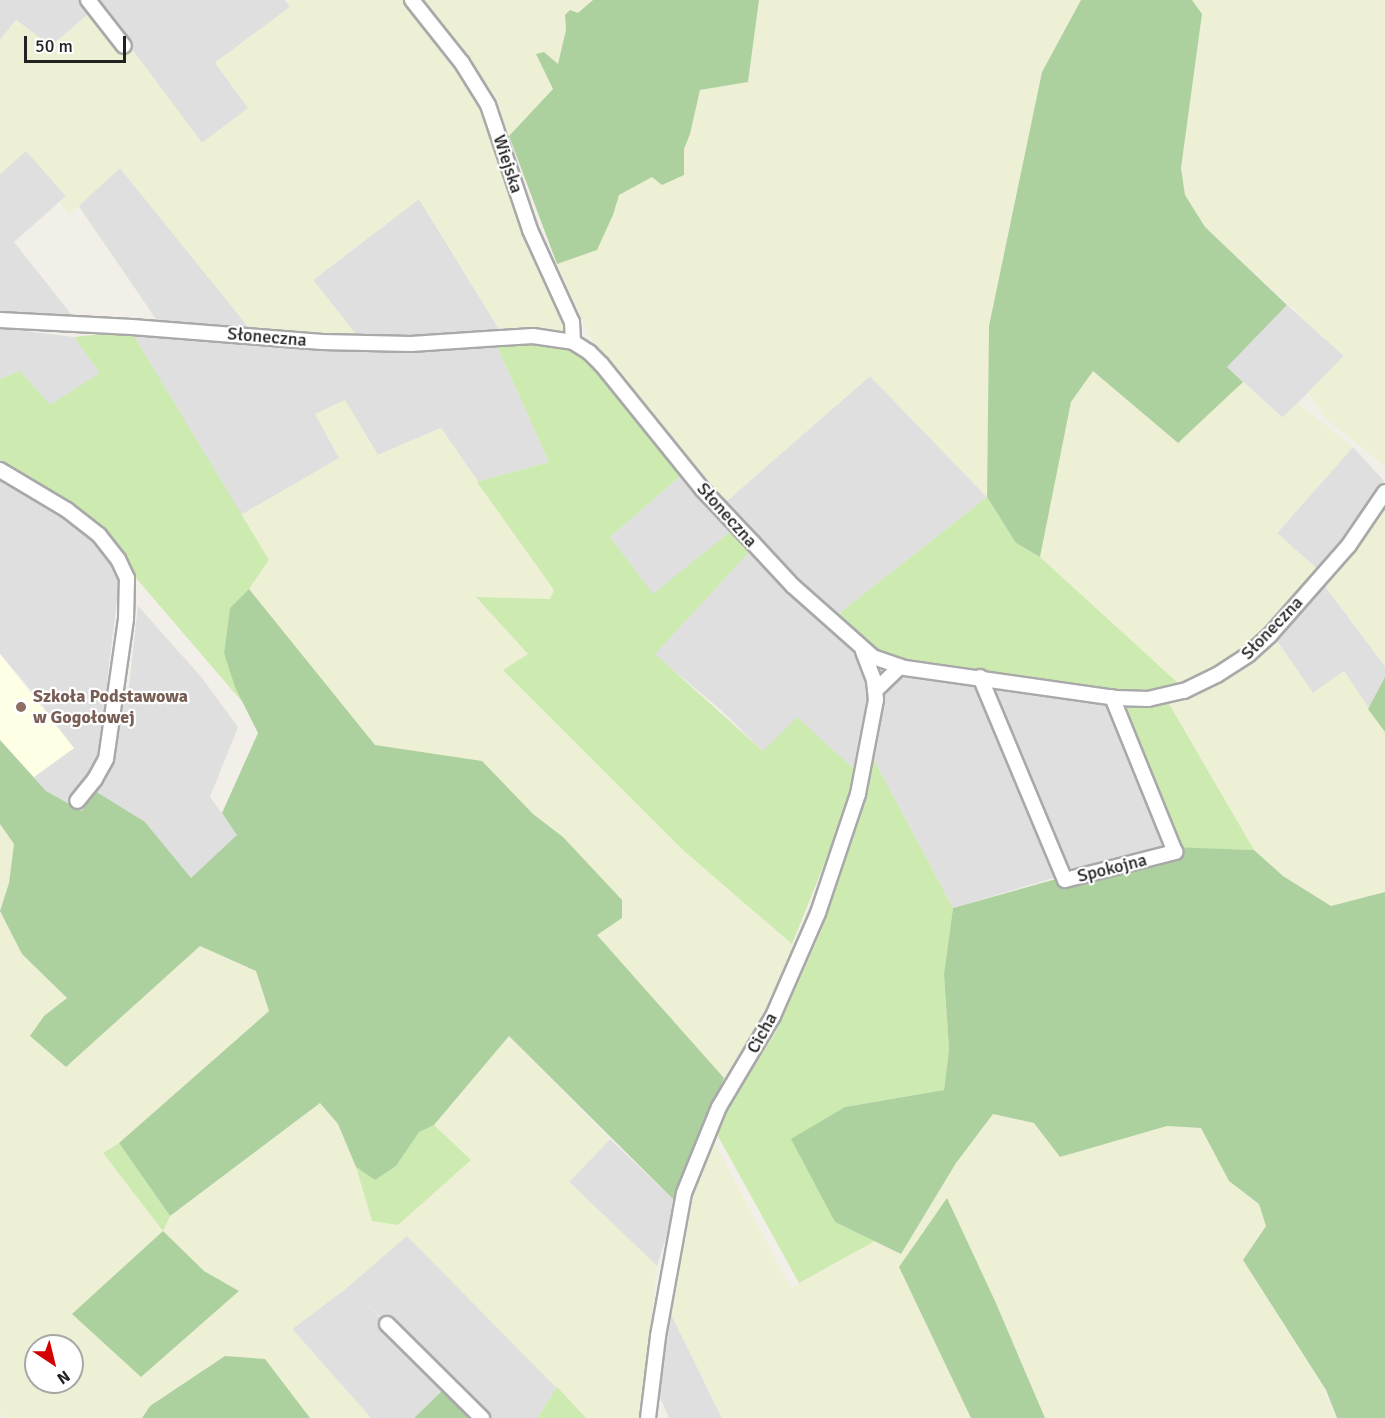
<!DOCTYPE html>
<html>
<head>
<meta charset="utf-8">
<style>
  body { margin:0 }
  #map { position:relative; width:1385px; height:1418px; overflow:hidden; background:#f2efe9; font-family:Signika,sans-serif }
  div>[style] { position:absolute }
  .residential>* { inset:0; background:#e0dfdf }
  .education>* { inset:0; background:#ffffe5 }
  .farmland>* { inset:0; background:#eef0d5 }
  .grass>* { inset:0; background:#cdebb0 }
  .forest>* { inset:0; background:#add19e }
  .roads { filter:drop-shadow(2px 0 #a9a9a9) drop-shadow(-2px 0 #a9a9a9) drop-shadow(0 2px #a9a9a9) drop-shadow(0 -2px #a9a9a9) }
  .minor>* { height:14px; margin:-7px; padding:0 7px; transform-origin:7px; border-radius:7px; background:#fff }
  .dots>* { width:16px; height:16px; translate:-50% -50%; box-sizing:border-box; border:3px solid #fff; border-radius:50% }
  span { translate:-50% -50%; white-space:nowrap; text-align:center; line-height:1.15; -webkit-text-stroke:4.5px #fff; paint-order:stroke }
  .street-label { font-size:18px; color:#222 }
  .education-label { font-size:18px; color:#785e54; font-weight:700 }
  .left { translate:0 -50%; text-align:left }
  .north { position:absolute; left:24px; top:1334px; width:60px; height:60px; box-sizing:border-box; background:#fff; border:2px solid #a7a7a7; border-radius:50%; rotate:145deg; font-size:16px; font-weight:700; line-height:24px; text-align:center; color:#222 }
  .north::after { content:''; display:block; margin:auto; width:21px; height:27px; background:#d40000; clip-path:polygon(50% 0,100% 100%,50% 72%,0 100%) }
  .scale { position:absolute; left:24px; top:36px; width:102px; height:27px; box-sizing:border-box; border:3px solid #222; border-top:0; padding-left:8px; font-size:18px; line-height:21px; white-space:nowrap; color:#222; -webkit-text-stroke:4px #fff; paint-order:stroke }
</style>
</head>
<body>
<div id="map">
  <div class="residential">
    <div style="clip-path:polygon(0 0,285px 0,290px 7px,216px 62px,249px 108px,202px 143px,99px 5px,51px 46px,16px 20px,0 40px)"></div>
    <div style="clip-path:polygon(26px 150px,66px 196px,14px 242px,71px 314px,36px 320px,0 315px,0 174px)"></div>
    <div style="clip-path:polygon(120px 168px,250px 329px,158px 322px,78px 205px)"></div>
    <div style="clip-path:polygon(419px 199px,504px 337px,359px 338px,313px 280px)"></div>
    <div style="clip-path:polygon(1287px 305px,1344px 356px,1283px 418px,1227px 367px)"></div>
    <div style="clip-path:polygon(0 328px,74px 337px,101px 373px,50px 406px,20px 371px,0 379px)"></div>
    <div style="clip-path:polygon(131px 331px,496px 344px,549px 462px,477px 482px,441px 428px,378px 455px,340px 458px,241px 515px)"></div>
    <div style="clip-path:polygon(870px 376px,987px 497px,837px 615px,717px 497px,728px 500px)"></div>
    <div style="clip-path:polygon(1353px 447px,1384px 481px,1373px 506px,1317px 569px,1277px 533px)"></div>
    <div style="clip-path:polygon(0 458px,98px 544px,120px 576px,107px 681px,128px 695px,138px 606px,202px 678px,238px 727px,210px 797px,238px 835px,191px 878px,145px 822px,82px 811px,46px 791px,34px 777px,73px 748px,35px 695px,0 654px)"></div>
    <div style="clip-path:polygon(683px 474px,731px 531px,653px 595px,610px 537px)"></div>
    <div style="clip-path:polygon(752px 549px,848px 646px,859px 660px,870px 693px,856px 771px,763px 751px,720px 709px,654px 654px)"></div>
    <div style="clip-path:polygon(1322px 582px,1385px 666px,1385px 677px,1368px 709px,1344px 671px,1313px 693px,1275px 638px)"></div>
    <div style="clip-path:polygon(950px 674px,1124px 706px,1180px 848px,1060px 876px,953px 908px,873px 758px,885px 691px,899px 677px)"></div>
    <div style="clip-path:polygon(610px 1139px,677px 1203px,657px 1266px,569px 1182px)"></div>
    <div style="clip-path:polygon(407px 1235px,557px 1387px,537px 1418px,489px 1418px,367px 1304px,447px 1386px,414px 1418px,371px 1418px,292px 1329px,349px 1286px)"></div>
    <div style="clip-path:polygon(671px 1314px,722px 1418px,669px 1418px,659px 1395px)"></div>
  </div>
  <div class="education">
    <div style="clip-path:polygon(0 654px,74px 748px,34px 777px,0 740px)"></div>
  </div>
  <div class="farmland">
    <div style="clip-path:polygon(285px 0,404px 0,473px 90px,520px 228px,565px 330px,504px 337px,419px 199px,313px 280px,359px 338px,250px 329px,120px 168px,69px 215px,59px 202px,66px 196px,26px 151px,0 174px,0 40px,16px 20px,51px 46px,99px 5px,202px 143px,248px 108px,215px 63px,290px 7px)"></div>
    <div style="clip-path:polygon(423px 0,593px 0,578px 13px,565px 15px,566px 30px,558px 65px,544px 71px,553px 89px,509px 136px,490px 91px)"></div>
    <div style="clip-path:polygon(759px 0,1081px 0,1042px 72px,989px 326px,987px 497px,870px 376px,728px 500px,717px 497px,591px 339px,557px 264px,597px 250px,613px 215px,619px 195px,652px 177px,684px 175px,684px 149px,690px 134px,700px 90px,748px 82px)"></div>
    <div style="clip-path:polygon(1192px 0,1385px 0,1385px 467px,1324px 417px,1308px 392px,1344px 356px,1205px 227px,1185px 195px,1181px 168px,1202px 14px)"></div>
    <div style="clip-path:polygon(1093px 371px,1178px 443px,1243px 382px,1282px 418px,1297px 403px,1353px 447px,1277px 533px,1317px 569px,1266px 630px,1226px 663px,1179px 684px,1040px 557px,1071px 402px)"></div>
    <div style="clip-path:polygon(345px 400px,378px 455px,441px 428px,554px 590px,550px 599px,477px 597px,528px 654px,504px 670px,684px 851px,792px 944px,792px 956px,750px 1037px,724px 1078px,597px 935px,563px 837px,533px 814px,482px 761px,375px 746px,249px 589px,269px 560px,241px 515px,339px 458px,315px 414px)"></div>
    <div style="clip-path:polygon(1385px 509px,1385px 666px,1322px 582px)"></div>
    <div style="clip-path:polygon(1275px 638px,1313px 693px,1344px 671px,1385px 732px,1385px 892px,1331px 906px,1283px 876px,1254px 850px,1168px 702px,1244px 670px)"></div>
    <div style="clip-path:polygon(0 824px,14px 844px,9px 883px,0 909px)"></div>
    <div style="clip-path:polygon(evenodd,0 911px,22px 954px,67px 998px,44px 1016px,66px 1067px,200px 946px,256px 971px,269px 1011px,119px 1143px,103px 1153px,163px 1231px,170px 1216px,320px 1103px,338px 1124px,356px 1167px,372px 1221px,471px 1160px,434px 1125px,509px 1036px,610px 1139px,569px 1182px,657px 1266px,641px 1418px,586px 1418px,407px 1236px,344px 1290px,292px 1329px,371px 1418px,310px 1418px,265px 1360px,150px 1406px,142px 1418px,5px 1418px,0 1414px,0 911px,163px 1232px,204px 1271px,239px 1291px,141px 1377px,163px 1232px,0 911px,36px 1346px,72px 1346px,72px 1382px,36px 1382px,36px 1346px)"></div>
    <div style="clip-path:polygon(993px 1114px,1034px 1123px,1060px 1157px,1167px 1126px,1201px 1128px,1229px 1181px,1259px 1204px,1266px 1225px,1243px 1260px,1322px 1385px,1336px 1418px,1045px 1418px,995px 1301px,899px 1267px,971px 1418px,722px 1418px,671px 1314px,686px 1223px,711px 1136px,791px 1288px,875px 1241px,901px 1254px,956px 1163px)"></div>
  </div>
  <div class="grass">
    <div style="clip-path:polygon(131px 331px,269px 560px,249px 589px,230px 609px,224px 653px,244px 704px,135px 577px,125px 555px,109px 536px,89px 517px,6px 467px,0 459px,0 379px,20px 371px,50px 405px,100px 373px,74px 337px)"></div>
    <div style="clip-path:polygon(540px 342px,576px 349px,598px 367px,683px 474px,610px 537px,653px 594px,731px 531px,752px 549px,655px 654px,763px 751px,797px 717px,856px 771px,837px 832px,792px 944px,684px 851px,503px 670px,528px 654px,476px 597px,550px 599px,554px 590px,477px 482px,549px 462px,496px 344px)"></div>
    <div style="clip-path:polygon(987px 497px,1016px 543px,1040px 557px,1179px 684px,1155px 690px,1121px 690px,894px 657px,867px 644px,837px 615px)"></div>
    <div style="clip-path:polygon(1168px 702px,1254px 850px,1180px 848px,1124px 706px)"></div>
    <div style="clip-path:polygon(873px 758px,953px 908px,944px 974px,949px 1049px,944px 1090px,845px 1107px,835px 1222px,875px 1241px,799px 1283px,714px 1129px,777px 1030px,821px 931px,866px 799px)"></div>
    <div style="clip-path:polygon(434px 1125px,471px 1160px,398px 1225px,372px 1221px,356px 1167px,375px 1180px,396px 1166px,419px 1131px)"></div>
    <div style="clip-path:polygon(119px 1143px,170px 1216px,163px 1231px,103px 1153px)"></div>
    <div style="clip-path:polygon(557px 1387px,586px 1418px,537px 1418px)"></div>
  </div>
  <div class="forest">
    <div style="clip-path:polygon(593px 0,759px 0,748px 82px,700px 90px,690px 134px,684px 149px,684px 175px,662px 185px,652px 177px,619px 195px,613px 215px,597px 250px,557px 264px,509px 136px,553px 89px,536px 54px,544px 52px,558px 64px,566px 30px,565px 15px,570px 10px,578px 13px)"></div>
    <div style="clip-path:polygon(1081px 0,1192px 0,1202px 14px,1181px 168px,1185px 195px,1205px 227px,1287px 305px,1227px 367px,1243px 382px,1178px 443px,1093px 371px,1071px 402px,1040px 557px,1016px 543px,987px 497px,989px 326px,1042px 72px)"></div>
    <div style="clip-path:polygon(249px 589px,375px 745px,482px 761px,533px 814px,563px 837px,622px 900px,622px 918px,597px 935px,724px 1078px,691px 1159px,677px 1203px,509px 1036px,434px 1125px,419px 1132px,396px 1166px,375px 1180px,356px 1167px,338px 1124px,320px 1103px,170px 1216px,119px 1143px,269px 1011px,256px 971px,200px 946px,66px 1067px,30px 1036px,44px 1016px,67px 998px,22px 954px,0 911px,9px 883px,14px 844px,0 824px,0 740px,46px 791px,82px 811px,95px 791px,145px 822px,191px 878px,237px 835px,222px 813px,258px 733px,235px 687px,224px 653px,230px 608px)"></div>
    <div style="clip-path:polygon(1385px 677px,1385px 732px,1368px 709px)"></div>
    <div style="clip-path:polygon(1170px 847px,1254px 850px,1283px 876px,1331px 906px,1385px 892px,1385px 1418px,1337px 1418px,1326px 1390px,1243px 1260px,1266px 1226px,1259px 1204px,1229px 1181px,1201px 1128px,1167px 1126px,1060px 1157px,1034px 1123px,993px 1114px,956px 1163px,901px 1254px,835px 1222px,791px 1139px,845px 1107px,944px 1090px,949px 1049px,944px 974px,953px 908px)"></div>
    <div style="clip-path:polygon(947px 1198px,995px 1301px,1045px 1418px,971px 1418px,899px 1267px)"></div>
    <div style="clip-path:polygon(163px 1231px,204px 1271px,239px 1291px,141px 1377px,72px 1314px)"></div>
    <div style="clip-path:polygon(225px 1356px,265px 1359px,310px 1418px,142px 1418px,150px 1406px)"></div>
    <div style="clip-path:polygon(444px 1389px,471px 1418px,414px 1418px)"></div>
  </div>
  <div class="roads">
    <div class="minor">
      <div style="left:88px;top:0;width:58px;rotate:52deg"></div>
      <div style="left:412px;top:0;width:80px;rotate:51.6deg"></div>
      <div style="left:462px;top:63px;width:49px;rotate:58.2deg"></div>
      <div style="left:488px;top:105px;width:132px;rotate:71.4deg"></div>
      <div style="left:530px;top:230px;width:101px;rotate:65.5deg"></div>
      <div style="left:572px;top:322px;width:20px;rotate:87deg"></div>
      <div style="left:0;top:320px;width:132px;rotate:3deg"></div>
      <div style="left:132px;top:327px;width:191px;rotate:4.5deg"></div>
      <div style="left:322px;top:342px;width:89px;rotate:1.3deg"></div>
      <div style="left:411px;top:344px;width:122px;rotate:-3.8deg"></div>
      <div style="left:533px;top:336px;width:40px;rotate:8.5deg"></div>
      <div style="left:573px;top:342px;width:19px;rotate:32deg"></div>
      <div style="left:589px;top:352px;width:18px;rotate:45deg"></div>
      <div style="left:602px;top:365px;width:159px;rotate:51.1deg"></div>
      <div style="left:702px;top:489px;width:74px;rotate:46.6deg"></div>
      <div style="left:753px;top:543px;width:59px;rotate:47.1deg"></div>
      <div style="left:793px;top:586px;width:107px;rotate:41.6deg"></div>
      <div style="left:873px;top:657px;width:34px;rotate:19deg"></div>
      <div style="left:905px;top:668px;width:214px;rotate:8.1deg"></div>
      <div style="left:1117px;top:698px;width:31px;rotate:2deg"></div>
      <div style="left:1148px;top:699px;width:37px;rotate:-13deg"></div>
      <div style="left:1184px;top:691px;width:37px;rotate:-26deg"></div>
      <div style="left:1217px;top:675px;width:38px;rotate:-33deg"></div>
      <div style="left:1249px;top:654px;width:28px;rotate:-42deg"></div>
      <div style="left:1270px;top:635px;width:120px;rotate:-48.7deg"></div>
      <div style="left:1349px;top:545px;width:64px;rotate:-55.8deg"></div>
      <div style="left:0;top:470px;width:78px;rotate:30.8deg"></div>
      <div style="left:67px;top:510px;width:41px;rotate:38deg"></div>
      <div style="left:99px;top:535px;width:31px;rotate:52deg"></div>
      <div style="left:118px;top:559px;width:21px;rotate:65deg"></div>
      <div style="left:127px;top:578px;width:41px;rotate:91.4deg"></div>
      <div style="left:126px;top:619px;width:141px;rotate:98.1deg"></div>
      <div style="left:106px;top:759px;width:23px;rotate:119deg"></div>
      <div style="left:95px;top:779px;width:28px;rotate:129deg"></div>
      <div style="left:980px;top:677px;width:220px;rotate:67.3deg"></div>
      <div style="left:1065px;top:880px;width:114px;rotate:-14.3deg"></div>
      <div style="left:1175px;top:852px;width:167px;rotate:-112.1deg"></div>
      <div style="left:876px;top:690px;width:33px;rotate:-44deg"></div>
      <div style="left:387px;top:1324px;width:134px;rotate:44.7deg"></div>
      <div style="left:648px;top:1418px;width:83px;rotate:-83deg"></div>
      <div style="left:658px;top:1336px;width:145px;rotate:-79.7deg"></div>
      <div style="left:684px;top:1193px;width:93px;rotate:-67.9deg"></div>
      <div style="left:719px;top:1107px;width:106px;rotate:-59.3deg"></div>
      <div style="left:773px;top:1016px;width:112px;rotate:-66.4deg"></div>
      <div style="left:818px;top:913px;width:126px;rotate:-71.4deg"></div>
      <div style="left:858px;top:794px;width:96px;rotate:-79.2deg"></div>
      <div style="left:876px;top:700px;width:20px;rotate:-96deg"></div>
      <div style="left:874px;top:680px;width:31px;rotate:-111deg"></div>
    </div>
  </div>
  <div class="dots">
    <div style="left:21px;top:707px;background:#8d6e63"></div>
  </div>
  <div class="street-label">
    <span style="left:508px;top:164px;rotate:72deg">Wiejska</span>
    <span style="left:267px;top:337px;rotate:5deg">Słoneczna</span>
    <span style="left:727px;top:515px;rotate:48deg">Słoneczna</span>
    <span style="left:1272px;top:628px;rotate:-46deg">Słoneczna</span>
    <span style="left:1112px;top:868px;rotate:-14deg">Spokojna</span>
    <span style="left:762px;top:1033px;rotate:-61deg">Cicha</span>
  </div>
  <div class="education-label">
    <span class="left" style="left:33px;top:707px">Szkoła Podstawowa<br>w Gogołowej</span>
  </div>
  <div class="north">N</div>
  <div class="scale">50 m</div>
</div>
</body>
</html>
